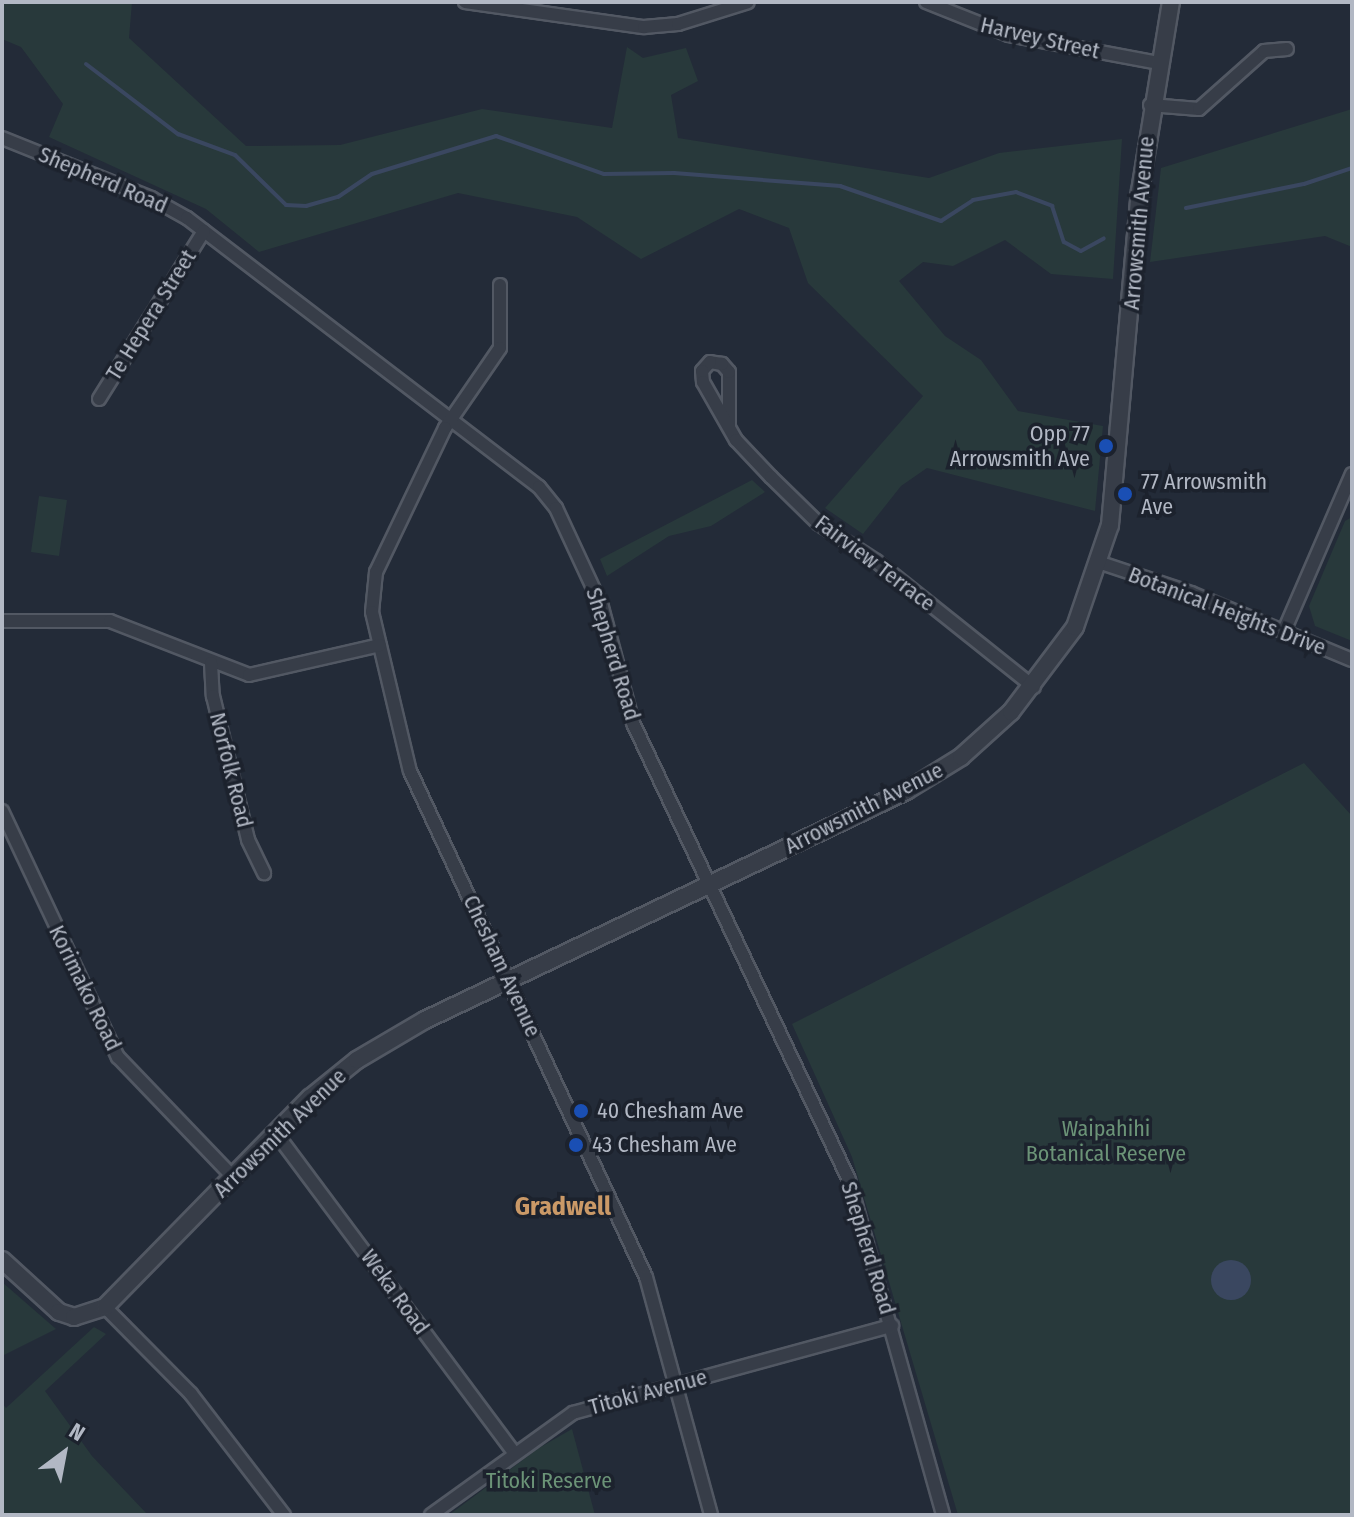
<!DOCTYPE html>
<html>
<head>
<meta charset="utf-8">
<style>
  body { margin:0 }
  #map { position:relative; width:1354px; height:1517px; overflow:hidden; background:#232b38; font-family:"Fira Sans Condensed",sans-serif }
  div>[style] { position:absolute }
  .green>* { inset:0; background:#28393b }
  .water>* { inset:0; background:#3a4760 }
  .round { border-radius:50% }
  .stream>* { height:4px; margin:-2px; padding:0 2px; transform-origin:2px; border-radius:2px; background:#3a4760 }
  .roads { filter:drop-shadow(2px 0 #525863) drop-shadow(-2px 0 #525863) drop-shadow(0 2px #525863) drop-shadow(0 -2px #525863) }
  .minor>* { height:12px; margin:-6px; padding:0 6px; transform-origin:6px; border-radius:6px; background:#373d48 }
  .tertiary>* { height:16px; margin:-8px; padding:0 8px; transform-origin:8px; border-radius:8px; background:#373d48 }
  .dots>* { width:22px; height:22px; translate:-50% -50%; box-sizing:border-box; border:4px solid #1c222d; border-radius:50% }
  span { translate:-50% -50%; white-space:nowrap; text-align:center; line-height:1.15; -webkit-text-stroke:7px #1c222d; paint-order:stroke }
  .street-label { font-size:22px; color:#b2b8c4 }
  .poi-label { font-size:22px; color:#b2b8c4 }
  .right { translate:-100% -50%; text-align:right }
  .left { translate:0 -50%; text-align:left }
  .park-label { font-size:22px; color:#6b9377 }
  .quarter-label { font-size:26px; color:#ca9967; font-weight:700 }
  .frame { position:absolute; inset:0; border:4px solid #b2b8c4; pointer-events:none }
  .north { position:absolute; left:24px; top:1413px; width:80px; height:80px; -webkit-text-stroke:6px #1c222d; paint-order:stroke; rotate:32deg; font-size:22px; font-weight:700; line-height:32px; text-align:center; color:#b2b8c4 }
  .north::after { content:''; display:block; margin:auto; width:28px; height:36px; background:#b2b8c4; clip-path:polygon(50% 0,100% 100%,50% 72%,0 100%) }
</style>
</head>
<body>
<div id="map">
  <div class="green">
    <div style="clip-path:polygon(2px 2px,132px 2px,129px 38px,246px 146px,340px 145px,482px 109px,612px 128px,627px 47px,643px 58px,686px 48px,698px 81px,671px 95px,678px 138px,929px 178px,999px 153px,1122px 139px,1113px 279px,1051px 274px,1005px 240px,953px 266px,923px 262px,899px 281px,945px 336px,981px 360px,1018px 411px,1103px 426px,1095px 511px,927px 468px,901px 486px,863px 534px,825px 508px,923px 396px,808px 283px,789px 228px,739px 209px,641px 259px,577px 217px,458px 193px,259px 252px,206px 209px,49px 137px,63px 104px,21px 47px,2px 39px)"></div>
    <div style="clip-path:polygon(1352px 109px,1352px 247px,1325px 236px,1150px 262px,1161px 168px)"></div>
    <div style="clip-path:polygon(752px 480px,765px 492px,711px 526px,669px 536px,607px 576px,600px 559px)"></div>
    <div style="clip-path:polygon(39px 496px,67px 500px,59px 556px,31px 552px)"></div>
    <div style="clip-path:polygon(1352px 517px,1352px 641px,1315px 626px,1309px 606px,1345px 521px)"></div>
    <div style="clip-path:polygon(1304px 763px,1352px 816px,1352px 1515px,958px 1515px,852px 1157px,792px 1024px)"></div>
    <div style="clip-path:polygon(2px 1282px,56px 1329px,2px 1356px)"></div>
    <div style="clip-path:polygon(94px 1327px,106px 1334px,45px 1391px,92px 1456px,148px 1515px,2px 1515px,2px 1403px,6px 1408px)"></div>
    <div style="clip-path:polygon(572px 1429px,595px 1515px,449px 1515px,539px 1448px)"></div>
  </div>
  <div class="water">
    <div class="round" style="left:1211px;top:1260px;width:40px;height:40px"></div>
  </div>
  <div class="stream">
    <div style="left:86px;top:64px;width:116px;rotate:37.3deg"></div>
    <div style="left:178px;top:134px;width:61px;rotate:20.2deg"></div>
    <div style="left:235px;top:155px;width:71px;rotate:44.4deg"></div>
    <div style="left:286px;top:205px;width:20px;rotate:3deg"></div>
    <div style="left:306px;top:206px;width:33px;rotate:-16deg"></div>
    <div style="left:338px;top:197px;width:41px;rotate:-34.1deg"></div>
    <div style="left:372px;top:174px;width:130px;rotate:-17deg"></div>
    <div style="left:496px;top:136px;width:114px;rotate:19.4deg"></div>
    <div style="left:604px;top:174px;width:70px;rotate:-0.8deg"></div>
    <div style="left:674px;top:173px;width:167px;rotate:4.5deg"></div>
    <div style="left:840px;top:186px;width:107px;rotate:19.1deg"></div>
    <div style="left:941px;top:221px;width:38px;rotate:-33deg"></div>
    <div style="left:973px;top:200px;width:44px;rotate:-10.5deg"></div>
    <div style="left:1016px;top:192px;width:39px;rotate:21deg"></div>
    <div style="left:1052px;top:206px;width:38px;rotate:72deg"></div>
    <div style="left:1064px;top:242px;width:19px;rotate:28deg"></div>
    <div style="left:1081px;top:251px;width:26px;rotate:-29deg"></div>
    <div style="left:1186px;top:208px;width:120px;rotate:-11.5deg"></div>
    <div style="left:1304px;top:184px;width:51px;rotate:-18.4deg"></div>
  </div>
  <div class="roads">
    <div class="minor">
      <div style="left:465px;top:2px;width:181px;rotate:8deg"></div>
      <div style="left:644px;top:27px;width:34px;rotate:-5deg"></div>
      <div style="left:678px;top:24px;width:73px;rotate:-17.4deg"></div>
      <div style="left:926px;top:2px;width:89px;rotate:21.7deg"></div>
      <div style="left:1009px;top:35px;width:153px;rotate:10.6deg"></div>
      <div style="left:1150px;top:105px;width:49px;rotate:4.7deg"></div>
      <div style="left:1199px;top:109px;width:87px;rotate:-41.7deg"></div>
      <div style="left:1264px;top:51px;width:23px;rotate:-5deg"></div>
      <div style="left:2px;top:138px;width:161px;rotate:21.9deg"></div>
      <div style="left:151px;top:198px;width:41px;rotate:29.1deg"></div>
      <div style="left:187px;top:218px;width:443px;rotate:37.4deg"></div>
      <div style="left:539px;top:487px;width:27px;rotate:51deg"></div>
      <div style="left:556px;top:508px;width:109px;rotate:65.1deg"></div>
      <div style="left:602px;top:607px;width:120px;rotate:75deg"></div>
      <div style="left:633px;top:723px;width:505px;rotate:64.7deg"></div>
      <div style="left:849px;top:1180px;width:348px;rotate:74.3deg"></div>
      <div style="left:500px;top:285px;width:63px;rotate:90deg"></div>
      <div style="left:500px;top:348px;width:97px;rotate:124.5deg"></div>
      <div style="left:445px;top:428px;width:160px;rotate:115.6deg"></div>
      <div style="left:376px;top:572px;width:40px;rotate:95.7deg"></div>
      <div style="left:372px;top:612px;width:163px;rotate:76.6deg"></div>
      <div style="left:410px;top:771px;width:558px;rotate:65deg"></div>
      <div style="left:646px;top:1277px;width:247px;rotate:74.7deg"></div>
      <div style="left:99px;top:399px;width:198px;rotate:-58deg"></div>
      <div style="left:729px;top:426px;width:54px;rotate:-90deg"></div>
      <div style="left:729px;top:372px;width:11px;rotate:-131deg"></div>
      <div style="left:722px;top:364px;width:12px;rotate:-171deg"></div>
      <div style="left:710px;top:362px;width:12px;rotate:132deg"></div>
      <div style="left:702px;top:371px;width:11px;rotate:85deg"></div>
      <div style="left:703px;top:382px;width:67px;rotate:60.4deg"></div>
      <div style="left:736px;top:440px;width:51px;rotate:46.6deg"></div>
      <div style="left:771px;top:477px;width:67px;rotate:44.4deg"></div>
      <div style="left:819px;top:524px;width:68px;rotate:33deg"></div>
      <div style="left:876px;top:561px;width:202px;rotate:38.6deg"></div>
      <div style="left:1101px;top:563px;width:95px;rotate:18.4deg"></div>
      <div style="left:1191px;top:593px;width:174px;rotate:22.6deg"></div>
      <div style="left:2px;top:621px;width:108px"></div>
      <div style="left:110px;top:621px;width:149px;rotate:21.2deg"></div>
      <div style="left:249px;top:675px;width:134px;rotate:-12.9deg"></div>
      <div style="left:1284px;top:631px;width:171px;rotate:-66.6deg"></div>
      <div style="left:211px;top:663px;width:33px;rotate:87deg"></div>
      <div style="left:213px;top:696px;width:148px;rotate:76.3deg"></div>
      <div style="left:248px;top:840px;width:37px;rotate:64deg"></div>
      <div style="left:2px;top:811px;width:272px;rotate:64.8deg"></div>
      <div style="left:118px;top:1057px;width:166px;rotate:46.2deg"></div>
      <div style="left:275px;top:1132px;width:400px;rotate:53.3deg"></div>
      <div style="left:105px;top:1307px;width:122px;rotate:45.3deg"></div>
      <div style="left:191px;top:1394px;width:153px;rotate:52.5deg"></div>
      <div style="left:431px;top:1515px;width:175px;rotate:-35.7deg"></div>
      <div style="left:573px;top:1413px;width:331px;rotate:-15.3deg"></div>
    </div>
    <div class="tertiary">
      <div style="left:2px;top:1260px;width:77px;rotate:42.4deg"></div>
      <div style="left:59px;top:1312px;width:16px;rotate:18deg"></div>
      <div style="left:74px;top:1317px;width:33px;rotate:-18deg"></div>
      <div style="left:105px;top:1307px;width:293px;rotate:-45.6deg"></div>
      <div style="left:310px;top:1098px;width:60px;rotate:-39deg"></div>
      <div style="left:357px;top:1060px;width:79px;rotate:-30.5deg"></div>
      <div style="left:425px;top:1020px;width:533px;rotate:-25.46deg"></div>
      <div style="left:906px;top:791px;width:65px;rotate:-31.7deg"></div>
      <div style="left:961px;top:757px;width:67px;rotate:-42deg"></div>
      <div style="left:1011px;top:712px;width:106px;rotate:-53deg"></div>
      <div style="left:1075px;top:627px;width:108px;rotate:-71.1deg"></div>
      <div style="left:1110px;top:525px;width:335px;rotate:-84.9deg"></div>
      <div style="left:1140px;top:191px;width:192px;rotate:-80.7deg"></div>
    </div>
  </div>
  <div class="dots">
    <div style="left:1106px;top:446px;background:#1a4fb4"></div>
    <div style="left:1125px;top:494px;background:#1a4fb4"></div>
    <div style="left:581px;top:1111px;background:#1a4fb4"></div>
    <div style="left:576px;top:1145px;background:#1a4fb4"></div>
  </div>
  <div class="street-label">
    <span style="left:1040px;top:38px;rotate:13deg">Harvey Street</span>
    <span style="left:103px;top:180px;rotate:23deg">Shepherd Road</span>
    <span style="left:1139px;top:223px;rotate:-85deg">Arrowsmith Avenue</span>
    <span style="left:151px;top:315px;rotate:-58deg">Te Hepera Street</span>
    <span style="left:875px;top:563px;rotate:37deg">Fairview Terrace</span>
    <span style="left:1227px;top:611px;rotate:21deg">Botanical Heights Drive</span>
    <span style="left:613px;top:654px;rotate:73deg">Shepherd Road</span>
    <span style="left:231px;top:770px;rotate:76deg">Norfolk Road</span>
    <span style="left:864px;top:808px;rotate:-27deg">Arrowsmith Avenue</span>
    <span style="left:502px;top:966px;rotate:65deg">Chesham Avenue</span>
    <span style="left:85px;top:988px;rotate:64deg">Korimako Road</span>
    <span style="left:280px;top:1133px;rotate:-44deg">Arrowsmith Avenue</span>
    <span style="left:868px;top:1248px;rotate:73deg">Shepherd Road</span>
    <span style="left:395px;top:1292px;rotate:54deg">Weka Road</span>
    <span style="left:648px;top:1392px;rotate:-15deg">Titoki Avenue</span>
  </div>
  <div class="poi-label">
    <span class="right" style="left:1090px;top:446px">Opp 77<br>Arrowsmith Ave</span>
    <span class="left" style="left:1141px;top:494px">77 Arrowsmith<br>Ave</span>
    <span class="left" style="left:597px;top:1111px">40 Chesham Ave</span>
    <span class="left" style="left:592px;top:1145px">43 Chesham Ave</span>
  </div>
  <div class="park-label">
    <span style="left:1106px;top:1141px">Waipahihi<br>Botanical Reserve</span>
    <span style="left:549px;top:1481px">Titoki Reserve</span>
  </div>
  <div class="quarter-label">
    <span style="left:563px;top:1207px">Gradwell</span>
  </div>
  <div class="frame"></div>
  <div class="north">N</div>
</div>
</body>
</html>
